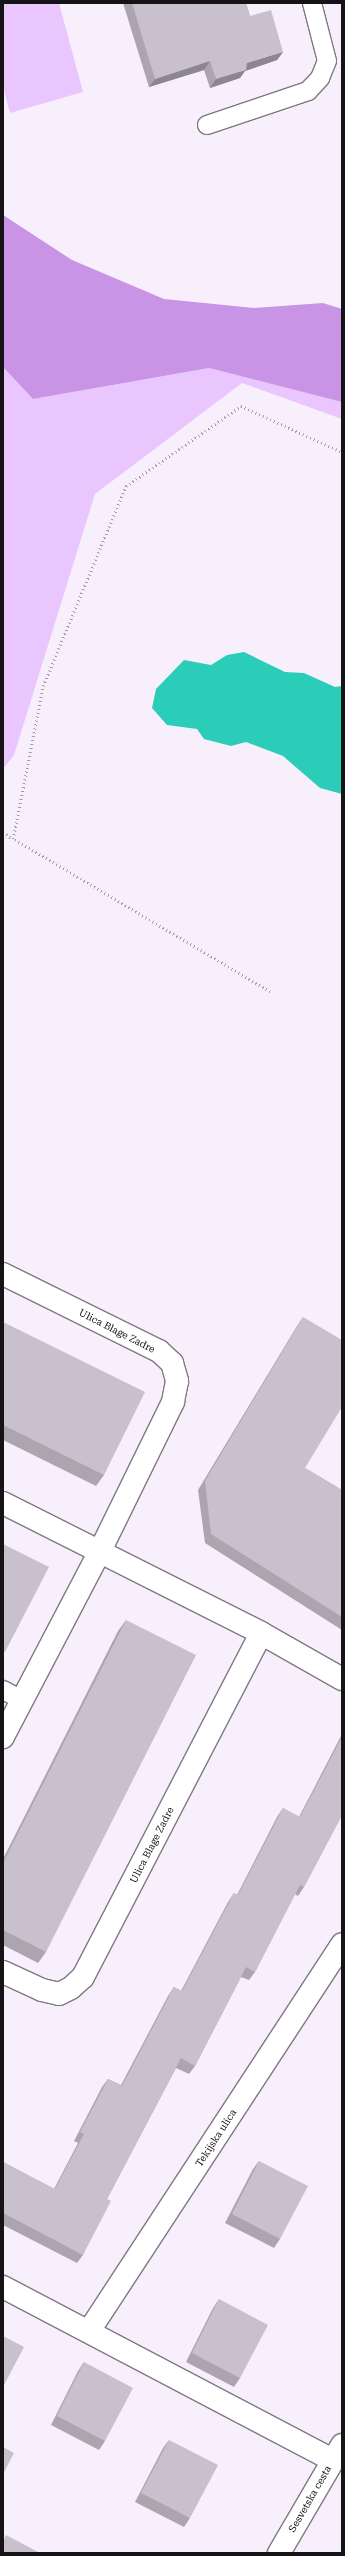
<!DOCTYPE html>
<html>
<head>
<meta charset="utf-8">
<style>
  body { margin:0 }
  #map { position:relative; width:345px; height:2556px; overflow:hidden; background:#f8effd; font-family:"Roboto Serif",serif }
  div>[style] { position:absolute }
  .green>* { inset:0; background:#eac6fe }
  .forest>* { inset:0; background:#c993e6 }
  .water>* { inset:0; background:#2ccdb8 }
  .path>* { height:2.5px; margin-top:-1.25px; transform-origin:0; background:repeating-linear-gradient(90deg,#a29ba6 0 1px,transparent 0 4px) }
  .roads { filter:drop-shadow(1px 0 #807884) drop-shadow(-1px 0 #807884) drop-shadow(0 1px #807884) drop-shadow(0 -1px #807884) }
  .service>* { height:18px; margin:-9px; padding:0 9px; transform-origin:9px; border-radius:9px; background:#fff }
  .minor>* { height:22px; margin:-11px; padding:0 11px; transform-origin:11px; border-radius:11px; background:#fff }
  .secondary>* { height:22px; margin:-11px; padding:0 11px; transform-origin:11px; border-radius:11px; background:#fff }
  .wall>* { inset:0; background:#aca5b0 }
  .shaded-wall>* { inset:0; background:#8c8690 }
  .building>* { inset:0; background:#c8c0cd }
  span { translate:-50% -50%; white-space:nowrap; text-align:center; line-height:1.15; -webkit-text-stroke:3px #fff; paint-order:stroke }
  .street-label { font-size:10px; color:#161317 }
  .frame { position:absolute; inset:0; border:4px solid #161317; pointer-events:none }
</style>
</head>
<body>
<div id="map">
  <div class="green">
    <div style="clip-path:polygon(3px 3px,59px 3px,83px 92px,10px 113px,3px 86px)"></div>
    <div style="clip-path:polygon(3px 367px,33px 399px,209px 368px,342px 402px,342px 419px,242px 383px,95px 494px,14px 755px,3px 769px)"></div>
  </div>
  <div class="forest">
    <div style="clip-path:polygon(3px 215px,72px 260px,164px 299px,254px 308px,323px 303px,342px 309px,342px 402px,209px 368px,33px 399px,3px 367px)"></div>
  </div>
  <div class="water">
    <div style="clip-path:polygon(244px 652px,285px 672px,304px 673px,335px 687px,342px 686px,342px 794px,320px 788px,283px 756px,246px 742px,231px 746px,204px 739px,197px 729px,167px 725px,152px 708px,156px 689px,184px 660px,211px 665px,227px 655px)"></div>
  </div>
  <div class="path">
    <div style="left:3px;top:832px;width:12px;rotate:35deg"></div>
    <div style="left:270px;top:992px;width:299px;rotate:-149.2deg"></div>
    <div style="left:13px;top:839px;width:156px;rotate:-78.9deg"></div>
    <div style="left:43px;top:686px;width:217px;rotate:-67.5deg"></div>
    <div style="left:126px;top:486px;width:140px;rotate:-34.8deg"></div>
    <div style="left:241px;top:406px;width:111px;rotate:24.5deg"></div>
  </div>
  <div class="roads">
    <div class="service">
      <div style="left:207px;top:125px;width:107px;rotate:-18.6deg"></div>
      <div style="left:308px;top:91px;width:18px;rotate:-47deg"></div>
      <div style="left:320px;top:78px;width:18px;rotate:-68deg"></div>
      <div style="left:327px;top:61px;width:60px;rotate:-104.5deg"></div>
      <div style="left:3px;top:1690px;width:21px;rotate:28deg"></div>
    </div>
    <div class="minor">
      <div style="left:3px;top:1274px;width:174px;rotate:26.3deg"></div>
      <div style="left:159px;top:1351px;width:18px;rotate:43deg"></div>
      <div style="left:172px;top:1363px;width:19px;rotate:74deg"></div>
      <div style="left:177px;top:1381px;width:21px;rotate:101deg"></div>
      <div style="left:173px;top:1402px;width:168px;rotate:116.1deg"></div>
      <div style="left:99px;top:1553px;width:208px;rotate:117.6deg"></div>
      <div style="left:3px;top:1503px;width:289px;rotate:26.7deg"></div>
      <div style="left:261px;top:1633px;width:93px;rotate:29.6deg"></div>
      <div style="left:3px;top:1972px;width:43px;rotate:24.8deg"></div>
      <div style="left:42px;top:1990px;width:17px;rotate:13deg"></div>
      <div style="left:59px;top:1994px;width:13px;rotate:-27deg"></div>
      <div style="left:71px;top:1988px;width:16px;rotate:-43deg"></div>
      <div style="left:83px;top:1977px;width:387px;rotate:-62.6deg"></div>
      <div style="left:3px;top:2287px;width:373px;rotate:27.7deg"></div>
      <div style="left:89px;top:2331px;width:462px;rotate:-56.8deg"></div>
    </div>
    <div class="secondary">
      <div style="left:279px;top:2553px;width:125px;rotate:-59.7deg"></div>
    </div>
  </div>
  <div class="wall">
    <div style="clip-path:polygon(123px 3px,246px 3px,250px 16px,283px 52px,277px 60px,245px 71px,240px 78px,210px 88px,204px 70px,149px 87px)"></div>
    <div style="clip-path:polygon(303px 1317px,305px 1468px,342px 1490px,342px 1630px,205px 1543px,198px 1490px,297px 1326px)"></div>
    <div style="clip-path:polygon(3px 1322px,104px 1475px,96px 1486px,3px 1440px)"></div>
    <div style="clip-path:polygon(126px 1620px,46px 1952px,38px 1963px,3px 1945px,3px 1859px,118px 1631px)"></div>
    <div style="clip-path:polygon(342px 1734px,342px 1815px,304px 1887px,298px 1896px,295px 1894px,255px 1972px,249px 1980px,241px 1977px,195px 2066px,189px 2074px,176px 2068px,107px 2199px,83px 2255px,77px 2263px,3px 2225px,3px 2162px,54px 2189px,78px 2143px,74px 2141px,102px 2087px,108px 2079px,121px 2085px,168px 1996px,174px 1987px,181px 1991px,228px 1902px,234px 1893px,237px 1895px,277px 1817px,283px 1808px,299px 1817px)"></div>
    <div style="clip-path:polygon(259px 2161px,280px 2239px,274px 2248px,225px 2223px,253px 2169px)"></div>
    <div style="clip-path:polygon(219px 2299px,240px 2378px,234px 2387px,186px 2362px,213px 2308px)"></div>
    <div style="clip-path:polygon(84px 2362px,105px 2441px,99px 2450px,51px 2425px,78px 2371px)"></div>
    <div style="clip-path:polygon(169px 2440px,190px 2518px,184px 2527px,135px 2502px,163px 2448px)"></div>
  </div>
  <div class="shaded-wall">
    <div style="clip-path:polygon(283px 52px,277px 60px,245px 71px,240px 78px,210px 88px,216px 79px,247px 63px)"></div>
    <div style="clip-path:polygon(210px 61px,204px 70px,149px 87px,155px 79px)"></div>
  </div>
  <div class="building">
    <div style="clip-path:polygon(132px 3px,246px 3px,250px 16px,271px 10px,283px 52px,247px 63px,246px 70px,216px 79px,210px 61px,155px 79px)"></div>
    <div style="clip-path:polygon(303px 1317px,342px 1340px,342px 1407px,305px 1468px,342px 1490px,342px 1617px,211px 1534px,205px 1481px)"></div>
    <div style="clip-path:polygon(3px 1322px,145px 1392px,104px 1475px,3px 1425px)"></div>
    <div style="clip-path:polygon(3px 1544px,49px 1567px,5px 1652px,3px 1651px)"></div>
    <div style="clip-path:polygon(126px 1620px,196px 1655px,46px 1952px,3px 1930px,3px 1863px)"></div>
    <div style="clip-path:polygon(342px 1737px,342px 1815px,304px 1887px,300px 1885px,255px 1972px,246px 1967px,195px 2066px,181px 2058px,107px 2199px,111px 2201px,83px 2255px,3px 2213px,3px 2162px,55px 2189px,84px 2134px,80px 2132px,108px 2079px,122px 2086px,174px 1987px,182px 1991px,234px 1893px,238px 1895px,283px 1808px,300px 1817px)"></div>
    <div style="clip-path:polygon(259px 2161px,308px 2186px,280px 2239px,232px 2214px)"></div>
    <div style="clip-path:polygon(219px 2299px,268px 2325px,240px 2378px,192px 2353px)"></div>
    <div style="clip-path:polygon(3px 2336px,24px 2347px,3px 2387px)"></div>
    <div style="clip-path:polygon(84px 2362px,133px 2388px,105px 2441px,57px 2416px)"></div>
    <div style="clip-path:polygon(169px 2440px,218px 2465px,190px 2518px,141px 2493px)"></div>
    <div style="clip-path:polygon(3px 2447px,14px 2453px,3px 2474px)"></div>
    <div style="clip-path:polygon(6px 2535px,40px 2553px,3px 2553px,3px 2541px)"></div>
  </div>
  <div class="street-label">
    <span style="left:117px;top:1331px;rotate:27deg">Ulica Blage Zadre</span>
    <span style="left:152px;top:1845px;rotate:-63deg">Ulica Blage Zadre</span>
    <span style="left:216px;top:2138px;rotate:-57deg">Tekijska ulica</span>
    <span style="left:310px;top:2499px;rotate:-60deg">Sesvetska cesta</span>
  </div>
  <div class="frame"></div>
</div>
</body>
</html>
